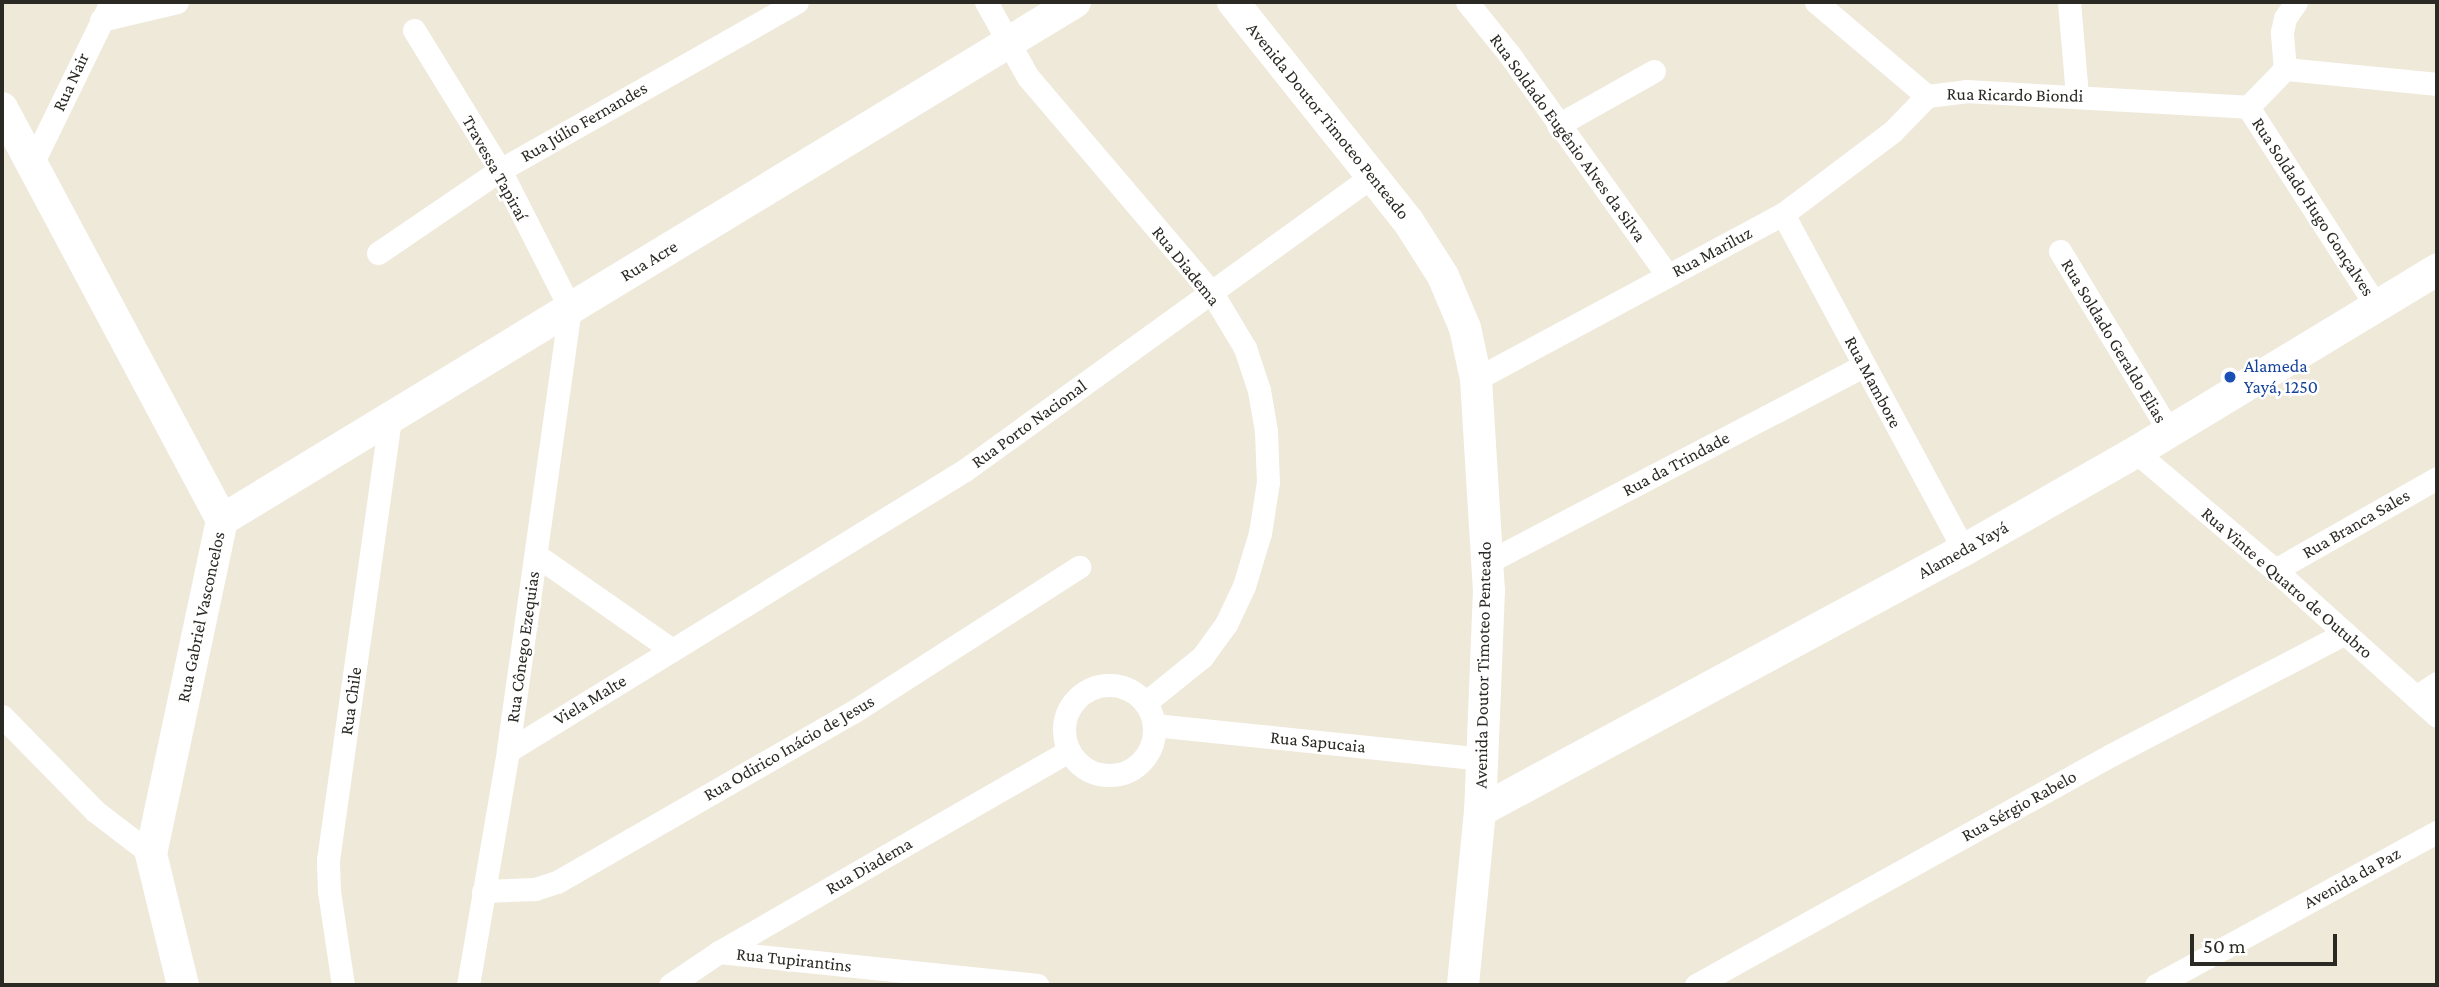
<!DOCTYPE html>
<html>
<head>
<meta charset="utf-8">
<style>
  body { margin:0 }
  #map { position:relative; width:2439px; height:987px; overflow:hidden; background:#efe9da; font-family:"Crimson Pro",serif }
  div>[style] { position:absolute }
  .street>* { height:23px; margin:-11.5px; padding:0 11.5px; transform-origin:11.5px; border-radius:11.5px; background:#fff }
  .street>.ring { margin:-11.5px; padding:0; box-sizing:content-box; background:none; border:23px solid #fff; border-radius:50% }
  .secondary>* { height:32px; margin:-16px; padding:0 16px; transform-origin:16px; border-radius:16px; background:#fff }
  .dots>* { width:19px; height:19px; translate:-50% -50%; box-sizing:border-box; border:4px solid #fff; border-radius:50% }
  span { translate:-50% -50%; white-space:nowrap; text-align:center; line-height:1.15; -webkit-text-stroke:5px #fff; paint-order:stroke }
  .street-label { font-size:18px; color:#2b2924 }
  .transit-label { font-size:18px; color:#164399 }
  .left { translate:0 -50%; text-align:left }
  .frame { position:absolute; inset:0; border:4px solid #2b2924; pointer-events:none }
  .scale { position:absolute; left:2190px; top:934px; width:147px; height:32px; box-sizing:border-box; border:4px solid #2b2924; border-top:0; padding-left:9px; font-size:21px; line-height:24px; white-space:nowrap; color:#2b2924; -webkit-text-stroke:5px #fff; paint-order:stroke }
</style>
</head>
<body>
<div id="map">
  <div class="street">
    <div style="left:986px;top:2px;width:86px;rotate:60.8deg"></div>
    <div style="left:1028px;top:77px;width:284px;rotate:49.6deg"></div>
    <div style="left:1212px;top:293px;width:64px;rotate:59deg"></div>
    <div style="left:1245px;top:348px;width:44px;rotate:71.6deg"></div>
    <div style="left:1259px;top:390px;width:42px;rotate:80.3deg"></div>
    <div style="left:1266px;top:431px;width:51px;rotate:87.8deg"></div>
    <div style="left:1268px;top:482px;width:52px;rotate:98.9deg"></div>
    <div style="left:1260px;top:533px;width:55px;rotate:106.8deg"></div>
    <div style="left:1244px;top:586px;width:42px;rotate:115.3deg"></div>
    <div style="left:1226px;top:624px;width:41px;rotate:126deg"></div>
    <div style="left:1202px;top:657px;width:73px;rotate:141.1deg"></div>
    <div style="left:1467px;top:2px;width:67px;rotate:51.1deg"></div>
    <div style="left:1509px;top:54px;width:272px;rotate:54.4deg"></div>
    <div style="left:1816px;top:2px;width:145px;rotate:40.3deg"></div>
    <div style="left:1927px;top:96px;width:39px;rotate:-7deg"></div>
    <div style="left:1966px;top:91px;width:282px;rotate:3.2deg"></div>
    <div style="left:2069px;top:2px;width:93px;rotate:85.1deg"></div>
    <div style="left:101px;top:20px;width:78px;rotate:-13.3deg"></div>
    <div style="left:414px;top:30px;width:164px;rotate:58.4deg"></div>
    <div style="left:500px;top:170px;width:155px;rotate:63.1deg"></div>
    <div style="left:570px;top:308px;width:447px;rotate:98deg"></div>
    <div style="left:508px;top:751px;width:237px;rotate:99.7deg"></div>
    <div style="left:2285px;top:69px;width:153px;rotate:5.6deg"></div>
    <div style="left:2248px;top:107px;width:238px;rotate:57.2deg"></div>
    <div style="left:2248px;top:107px;width:53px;rotate:-45.8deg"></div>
    <div style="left:2285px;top:69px;width:37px;rotate:-95deg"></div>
    <div style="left:2282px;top:32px;width:14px;rotate:-78deg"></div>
    <div style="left:2285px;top:18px;width:19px;rotate:-55deg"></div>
    <div style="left:1558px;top:125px;width:110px;rotate:-29.4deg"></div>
    <div style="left:32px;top:164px;width:180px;rotate:-64deg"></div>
    <div style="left:1783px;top:214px;width:382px;rotate:61.7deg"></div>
    <div style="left:2060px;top:251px;width:210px;rotate:58.8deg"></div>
    <div style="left:378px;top:253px;width:148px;rotate:-34.2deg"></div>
    <div style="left:500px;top:170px;width:341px;rotate:-29.5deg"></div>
    <div style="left:1476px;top:379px;width:349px;rotate:-28.3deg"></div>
    <div style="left:1783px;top:214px;width:138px;rotate:-37deg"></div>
    <div style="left:1893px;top:131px;width:49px;rotate:-45.8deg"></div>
    <div style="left:2136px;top:452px;width:182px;rotate:40.3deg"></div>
    <div style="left:2275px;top:570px;width:218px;rotate:42deg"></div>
    <div style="left:536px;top:555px;width:166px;rotate:34.9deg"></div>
    <div style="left:1488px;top:562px;width:423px;rotate:-27.6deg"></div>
    <div style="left:2275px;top:570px;width:186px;rotate:-29.6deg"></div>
    <div class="ring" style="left:1064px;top:685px;width:67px;height:67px"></div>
    <div style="left:2416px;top:697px;width:25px;rotate:-34deg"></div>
    <div style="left:2px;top:716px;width:133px;rotate:45.6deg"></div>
    <div style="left:95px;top:811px;width:71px;rotate:37.5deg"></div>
    <div style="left:1154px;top:725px;width:331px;rotate:5.9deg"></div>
    <div style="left:508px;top:751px;width:536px;rotate:-31.59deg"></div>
    <div style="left:965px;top:470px;width:502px;rotate:-35.84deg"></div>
    <div style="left:483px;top:891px;width:52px;rotate:-2.2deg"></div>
    <div style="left:535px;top:889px;width:23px;rotate:-18deg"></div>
    <div style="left:557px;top:882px;width:341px;rotate:-29.9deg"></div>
    <div style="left:853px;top:712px;width:269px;rotate:-32.7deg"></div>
    <div style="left:719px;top:952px;width:320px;rotate:5.9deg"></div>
    <div style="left:343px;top:985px;width:95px;rotate:-98.5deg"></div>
    <div style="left:329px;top:891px;width:31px;rotate:-92deg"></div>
    <div style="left:328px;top:860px;width:447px;rotate:-82deg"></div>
    <div style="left:670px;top:985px;width:59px;rotate:-34deg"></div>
    <div style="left:719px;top:952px;width:404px;rotate:-29.9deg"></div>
    <div style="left:1696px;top:985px;width:474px;rotate:-29deg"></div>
    <div style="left:2111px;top:755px;width:264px;rotate:-27.5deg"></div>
    <div style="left:2156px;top:985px;width:320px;rotate:-28.6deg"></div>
  </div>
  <div class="secondary">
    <div style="left:1233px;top:2px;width:280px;rotate:51.4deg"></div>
    <div style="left:1408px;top:221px;width:65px;rotate:57.5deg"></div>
    <div style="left:1443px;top:276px;width:56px;rotate:67.1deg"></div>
    <div style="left:1465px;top:328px;width:52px;rotate:77.8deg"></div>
    <div style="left:1476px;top:379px;width:211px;rotate:86.5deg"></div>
    <div style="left:1489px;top:590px;width:221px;rotate:92.3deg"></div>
    <div style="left:1480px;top:811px;width:175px;rotate:95.6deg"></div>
    <div style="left:2px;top:108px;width:467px;rotate:61.9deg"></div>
    <div style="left:222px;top:520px;width:341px;rotate:102deg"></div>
    <div style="left:151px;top:854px;width:135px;rotate:76.3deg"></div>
    <div style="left:222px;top:520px;width:998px;rotate:-31.27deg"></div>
    <div style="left:1480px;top:811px;width:550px;rotate:-28.34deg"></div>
    <div style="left:1964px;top:550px;width:198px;rotate:-29.7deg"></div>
    <div style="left:2136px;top:452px;width:352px;rotate:-31.2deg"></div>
  </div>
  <div class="dots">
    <div style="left:2230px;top:377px;background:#1a4fb4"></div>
  </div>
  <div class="street-label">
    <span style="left:71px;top:82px;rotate:-65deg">Rua Nair</span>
    <span style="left:2015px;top:95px;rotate:1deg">Rua Ricardo Biondi</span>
    <span style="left:1328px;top:121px;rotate:51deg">Avenida Doutor Timoteo Penteado</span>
    <span style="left:584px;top:122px;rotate:-30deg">Rua Júlio Fernandes</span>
    <span style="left:1568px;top:138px;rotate:54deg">Rua Soldado Eugênio Alves da Silva</span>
    <span style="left:495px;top:168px;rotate:61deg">Travessa Tapiraí</span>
    <span style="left:2313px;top:207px;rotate:57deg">Rua Soldado Hugo Gonçalves</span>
    <span style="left:1712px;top:252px;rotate:-28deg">Rua Mariluz</span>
    <span style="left:649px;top:261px;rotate:-31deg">Rua Acre</span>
    <span style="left:1186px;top:266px;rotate:51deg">Rua Diadema</span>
    <span style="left:2114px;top:341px;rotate:59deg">Rua Soldado Geraldo Elias</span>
    <span style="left:1873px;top:382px;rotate:62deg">Rua Mambore</span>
    <span style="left:1029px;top:424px;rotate:-36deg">Rua Porto Nacional</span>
    <span style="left:1676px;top:464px;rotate:-28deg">Rua da Trindade</span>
    <span style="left:2356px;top:524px;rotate:-30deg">Rua Branca Sales</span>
    <span style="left:1963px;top:550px;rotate:-29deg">Alameda Yayá</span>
    <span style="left:2287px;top:583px;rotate:41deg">Rua Vinte e Quatro de Outubro</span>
    <span style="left:201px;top:617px;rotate:-78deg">Rua Gabriel Vasconcelos</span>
    <span style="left:523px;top:647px;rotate:-82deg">Rua Cônego Ezequias</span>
    <span style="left:1483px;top:665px;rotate:-89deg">Avenida Doutor Timoteo Penteado</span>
    <span style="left:590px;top:700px;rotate:-31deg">Viela Malte</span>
    <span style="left:351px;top:701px;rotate:-82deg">Rua Chile</span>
    <span style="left:1318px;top:742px;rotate:6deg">Rua Sapucaia</span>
    <span style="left:789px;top:748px;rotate:-30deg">Rua Odirico Inácio de Jesus</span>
    <span style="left:2019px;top:806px;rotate:-29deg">Rua Sérgio Rabelo</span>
    <span style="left:869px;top:866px;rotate:-30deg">Rua Diadema</span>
    <span style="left:2352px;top:878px;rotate:-29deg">Avenida da Paz</span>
    <span style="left:794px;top:960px;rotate:6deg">Rua Tupirantins</span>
  </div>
  <div class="transit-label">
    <span class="left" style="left:2244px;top:377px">Alameda<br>Yayá, 1250</span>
  </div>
  <div class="frame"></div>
  <div class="scale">50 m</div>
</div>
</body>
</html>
